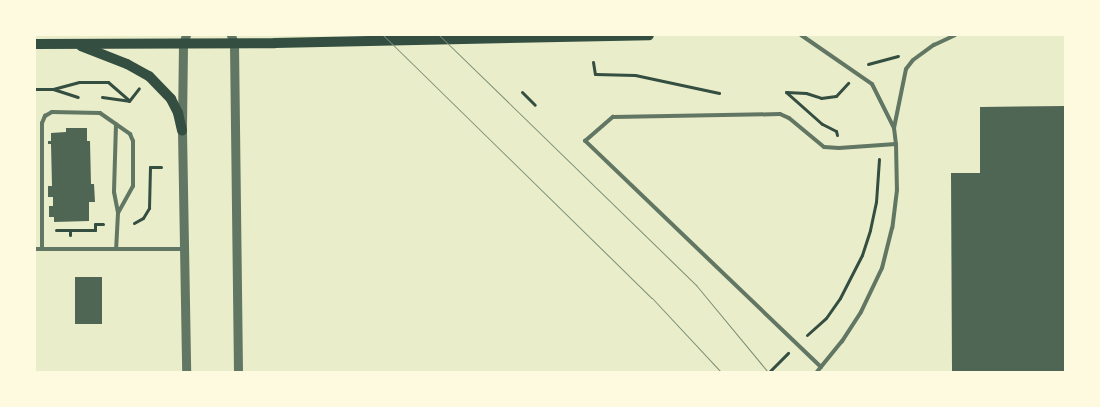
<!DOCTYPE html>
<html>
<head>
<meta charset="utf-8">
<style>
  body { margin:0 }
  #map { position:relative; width:1100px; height:407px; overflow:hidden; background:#e9edc9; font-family:Cabin,sans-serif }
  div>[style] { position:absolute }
  .building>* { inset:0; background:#4f6655 }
  .path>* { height:3px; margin:-1.5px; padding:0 1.5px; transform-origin:1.5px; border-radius:1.5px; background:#344e41 }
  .service>* { height:4px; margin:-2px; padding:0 2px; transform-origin:2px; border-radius:2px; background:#617663 }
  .tertiary>* { height:9px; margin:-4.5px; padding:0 4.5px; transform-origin:4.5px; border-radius:4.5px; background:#617663 }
  .secondary>* { height:10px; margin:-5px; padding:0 5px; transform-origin:5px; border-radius:5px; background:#344e41 }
  .tram>* { height:1px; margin:-0.5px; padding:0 0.5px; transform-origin:0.5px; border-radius:0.5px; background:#7c8e77 }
  span { translate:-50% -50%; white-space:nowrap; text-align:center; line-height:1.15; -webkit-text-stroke:5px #fefae0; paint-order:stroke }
  .frame { position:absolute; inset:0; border:36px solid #fefae0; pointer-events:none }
</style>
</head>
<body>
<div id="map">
  <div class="building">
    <div style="clip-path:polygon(1065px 106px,1065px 372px,952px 372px,951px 173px,980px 173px,980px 107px)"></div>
    <div style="clip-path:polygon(66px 128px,87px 128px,87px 141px,90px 141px,91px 184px,94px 184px,95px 202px,89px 202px,89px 221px,54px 222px,54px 217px,49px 217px,49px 206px,53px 206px,53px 197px,48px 197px,48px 186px,52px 186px,51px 144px,48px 144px,48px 141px,51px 141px,51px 133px,66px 132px)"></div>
    <div style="clip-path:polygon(75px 277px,102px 277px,102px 324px,75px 324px)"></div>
  </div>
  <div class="path">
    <div style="left:593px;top:62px;width:12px;rotate:81deg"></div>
    <div style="left:595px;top:74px;width:40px;rotate:1.4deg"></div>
    <div style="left:635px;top:75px;width:86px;rotate:12.1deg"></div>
    <div style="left:868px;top:64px;width:31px;rotate:-15deg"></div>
    <div style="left:35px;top:89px;width:18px"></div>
    <div style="left:53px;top:89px;width:26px;rotate:18deg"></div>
    <div style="left:53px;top:89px;width:27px;rotate:-15deg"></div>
    <div style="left:79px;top:82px;width:29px"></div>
    <div style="left:108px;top:82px;width:28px;rotate:41deg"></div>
    <div style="left:522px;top:92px;width:18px;rotate:45deg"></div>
    <div style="left:102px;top:97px;width:27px;rotate:8deg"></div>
    <div style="left:129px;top:101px;width:16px;rotate:-52deg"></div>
    <div style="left:837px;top:135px;width:4px;rotate:-104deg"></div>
    <div style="left:836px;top:131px;width:16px;rotate:-153deg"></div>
    <div style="left:822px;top:124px;width:48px;rotate:-138.4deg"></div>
    <div style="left:786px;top:92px;width:20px;rotate:3deg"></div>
    <div style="left:806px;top:93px;width:16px;rotate:18deg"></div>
    <div style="left:821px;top:98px;width:15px;rotate:-8deg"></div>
    <div style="left:836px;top:96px;width:18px;rotate:-47deg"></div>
    <div style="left:134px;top:223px;width:10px;rotate:-29deg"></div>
    <div style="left:143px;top:218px;width:12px;rotate:-59deg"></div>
    <div style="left:149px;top:208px;width:41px;rotate:-88.6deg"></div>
    <div style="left:150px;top:167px;width:11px"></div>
    <div style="left:56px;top:230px;width:14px"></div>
    <div style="left:70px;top:235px;width:5px;rotate:-90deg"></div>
    <div style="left:70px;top:230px;width:25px"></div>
    <div style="left:95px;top:230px;width:6px;rotate:-90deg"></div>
    <div style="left:95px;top:224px;width:8px"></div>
    <div style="left:807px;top:335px;width:25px;rotate:-42deg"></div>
    <div style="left:826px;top:318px;width:24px;rotate:-55deg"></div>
    <div style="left:840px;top:298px;width:48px;rotate:-62.9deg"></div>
    <div style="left:862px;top:255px;width:26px;rotate:-72deg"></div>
    <div style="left:870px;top:230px;width:29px;rotate:-78deg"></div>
    <div style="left:876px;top:202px;width:43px;rotate:-86deg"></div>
    <div style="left:769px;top:372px;width:27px;rotate:-45deg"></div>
  </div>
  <div class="service">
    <div style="left:801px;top:35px;width:86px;rotate:34.6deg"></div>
    <div style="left:872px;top:84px;width:49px;rotate:63.4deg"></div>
    <div style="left:894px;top:128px;width:16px;rotate:83deg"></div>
    <div style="left:896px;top:144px;width:46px;rotate:88.8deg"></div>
    <div style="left:897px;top:190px;width:38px;rotate:97deg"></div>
    <div style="left:892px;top:228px;width:41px;rotate:104deg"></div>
    <div style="left:882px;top:268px;width:49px;rotate:115.5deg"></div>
    <div style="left:861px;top:312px;width:35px;rotate:123deg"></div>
    <div style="left:842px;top:341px;width:40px;rotate:129deg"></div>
    <div style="left:116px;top:124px;width:68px;rotate:91.7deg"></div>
    <div style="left:114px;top:192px;width:21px;rotate:79deg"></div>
    <div style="left:894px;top:128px;width:60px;rotate:-78.5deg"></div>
    <div style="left:906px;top:69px;width:11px;rotate:-52deg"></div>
    <div style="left:913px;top:60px;width:26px;rotate:-36deg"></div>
    <div style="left:934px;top:45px;width:23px;rotate:-25deg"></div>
    <div style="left:35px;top:249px;width:148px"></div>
    <div style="left:42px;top:249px;width:126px;rotate:-90deg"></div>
    <div style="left:42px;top:123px;width:8px;rotate:-67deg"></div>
    <div style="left:45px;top:116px;width:8px;rotate:-30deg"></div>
    <div style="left:52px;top:112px;width:48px;rotate:1.2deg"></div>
    <div style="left:100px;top:113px;width:37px;rotate:35deg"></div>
    <div style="left:130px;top:134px;width:8px;rotate:67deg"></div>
    <div style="left:133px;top:141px;width:45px;rotate:90deg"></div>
    <div style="left:133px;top:186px;width:31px;rotate:119deg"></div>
    <div style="left:118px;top:213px;width:36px;rotate:93deg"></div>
    <div style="left:821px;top:367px;width:327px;rotate:-136.2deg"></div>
    <div style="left:585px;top:141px;width:37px;rotate:-41deg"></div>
    <div style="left:613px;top:117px;width:167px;rotate:-1deg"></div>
    <div style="left:780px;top:114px;width:10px;rotate:24deg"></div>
    <div style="left:789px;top:118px;width:45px;rotate:39.6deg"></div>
    <div style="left:824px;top:147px;width:15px;rotate:4deg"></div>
    <div style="left:839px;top:148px;width:57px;rotate:-4deg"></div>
  </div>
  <div class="tertiary">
    <div style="left:186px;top:35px;width:9px;rotate:108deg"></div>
    <div style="left:183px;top:44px;width:87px;rotate:90.7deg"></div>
    <div style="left:182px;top:131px;width:241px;rotate:89deg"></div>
    <div style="left:231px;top:35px;width:9px;rotate:72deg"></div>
    <div style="left:234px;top:44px;width:328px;rotate:89.3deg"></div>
  </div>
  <div class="secondary">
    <div style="left:35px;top:44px;width:240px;rotate:-0.2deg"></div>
    <div style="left:275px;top:43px;width:374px;rotate:-1.2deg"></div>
    <div style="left:81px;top:46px;width:49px;rotate:21.4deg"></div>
    <div style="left:127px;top:64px;width:25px;rotate:29deg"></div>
    <div style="left:149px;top:76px;width:32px;rotate:46deg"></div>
    <div style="left:171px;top:99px;width:16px;rotate:63deg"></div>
    <div style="left:178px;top:113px;width:18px;rotate:77deg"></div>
  </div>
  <div class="tram">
    <div style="left:383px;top:35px;width:376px;rotate:44.4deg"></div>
    <div style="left:652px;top:298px;width:101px;rotate:47deg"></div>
    <div style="left:439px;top:35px;width:359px;rotate:44.2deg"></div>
    <div style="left:696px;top:285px;width:113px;rotate:50.4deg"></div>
  </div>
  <div class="frame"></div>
</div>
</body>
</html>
